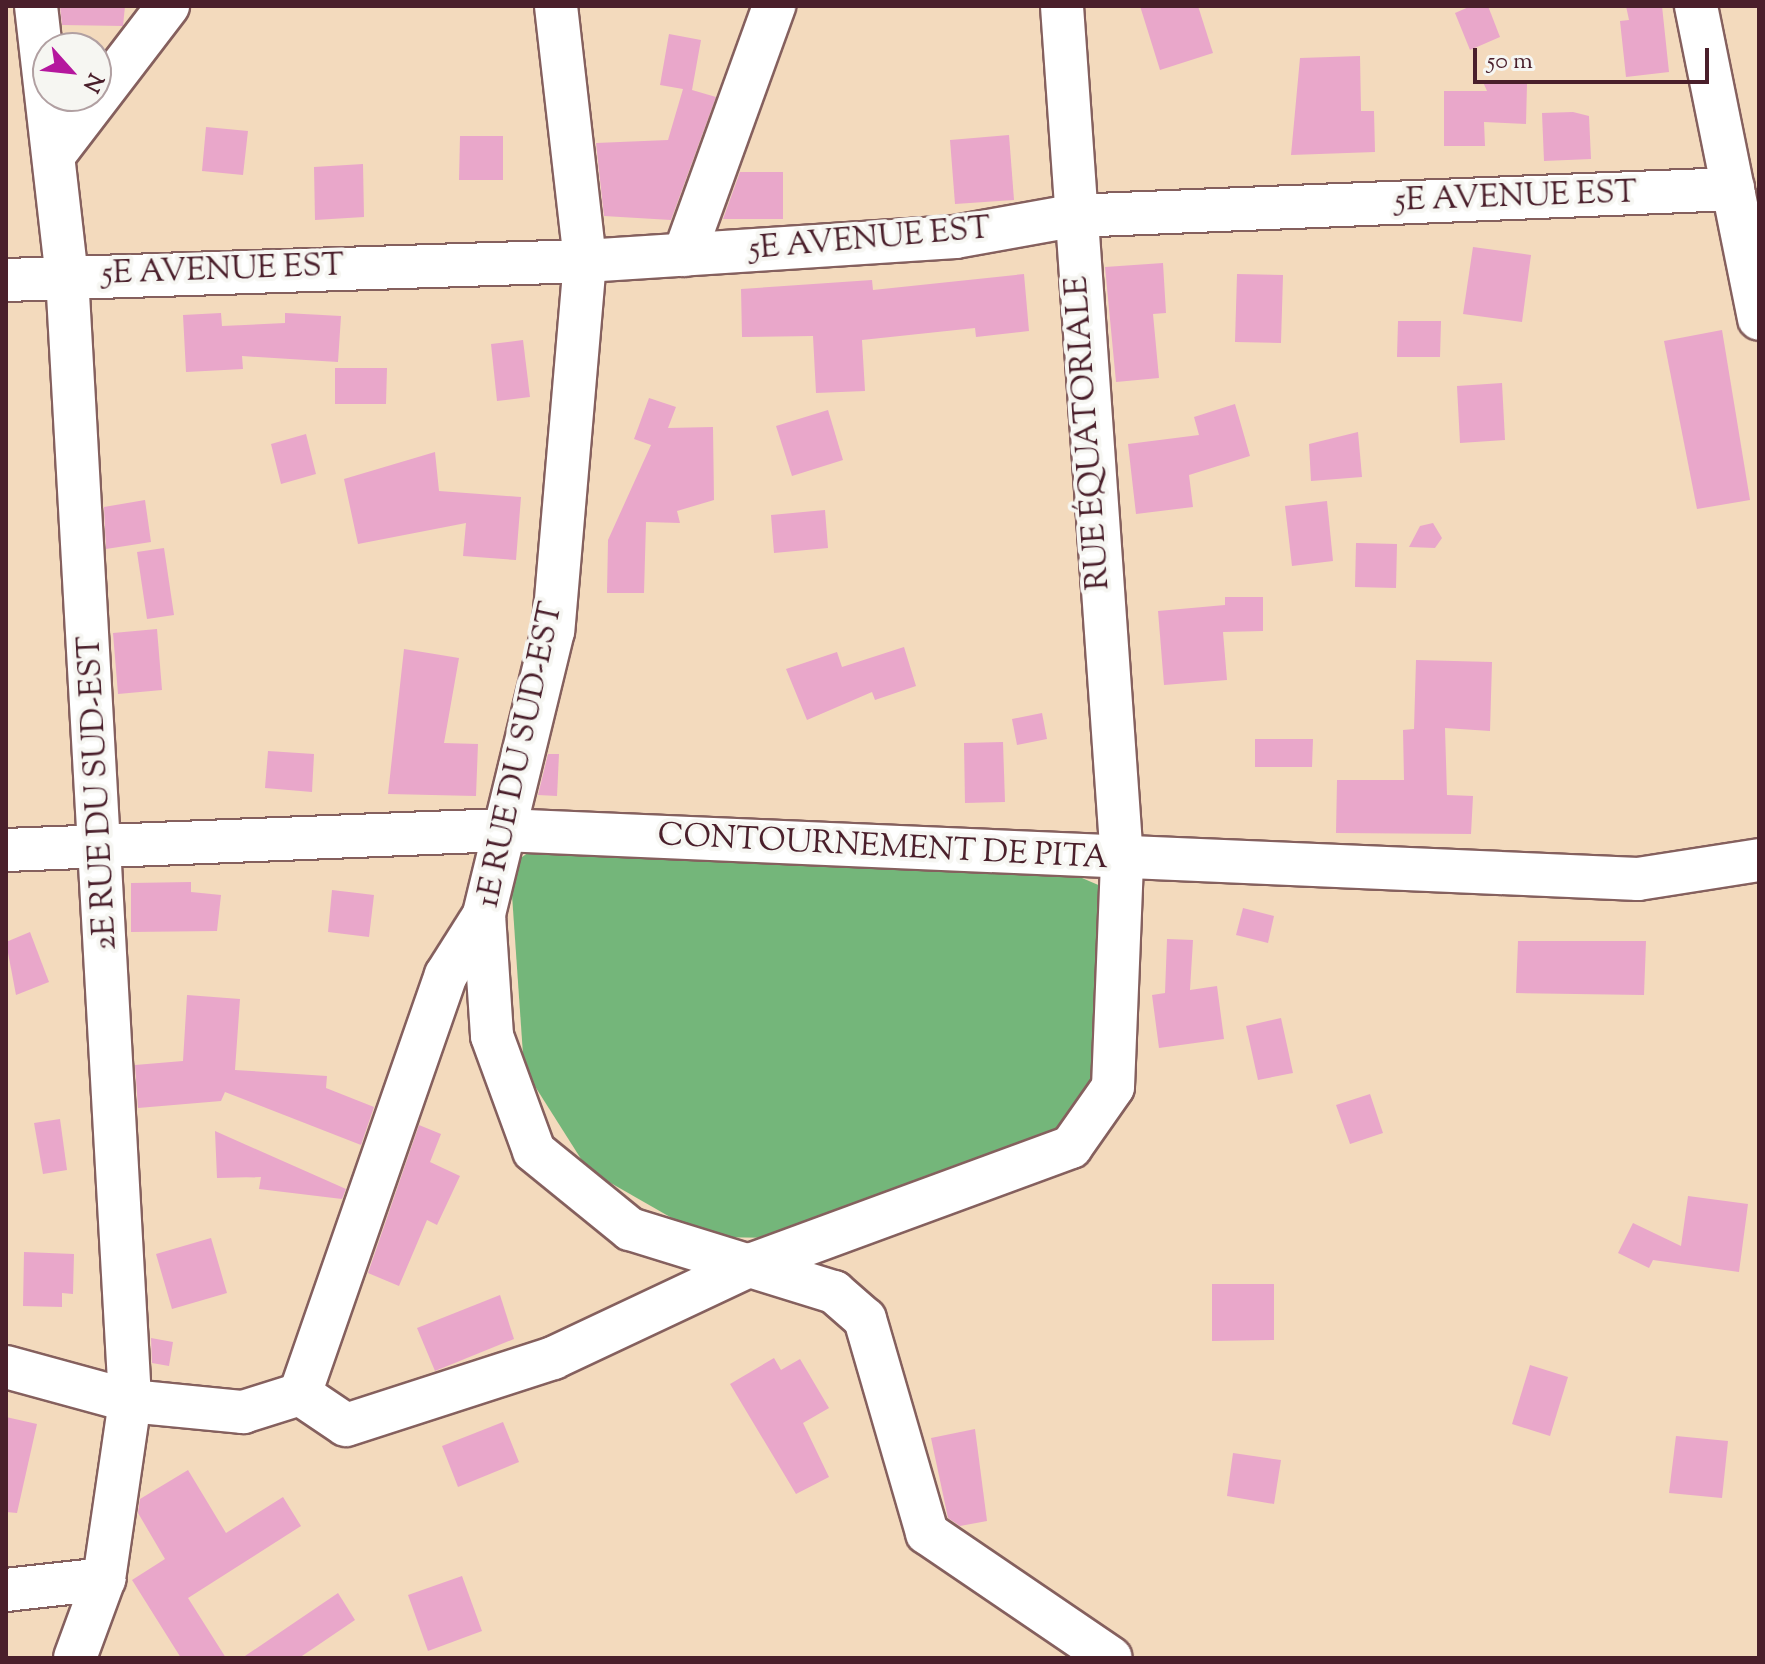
<!DOCTYPE html>
<html>
<head>
<meta charset="utf-8">
<style>
  body { margin:0 }
  #map { position:relative; width:1765px; height:1664px; overflow:hidden; background:#f3dabd; font-family:"Sorts Mill Goudy",serif }
  div>[style] { position:absolute }
  .forest>* { inset:0; background:#74b67a }
  .building>* { inset:0; background:#e9a7ca }
  .roads { filter:drop-shadow(2px 0 #85605e) drop-shadow(-2px 0 #85605e) drop-shadow(0 2px #85605e) drop-shadow(0 -2px #85605e) }
  .minor>* { height:42px; margin:-21px; padding:0 21px; transform-origin:21px; border-radius:21px; background:#fff }
  span { translate:-50% -50%; white-space:nowrap; text-align:center; line-height:1.15; -webkit-text-stroke:8px #f6f6f2; paint-order:stroke }
  .street-label { font-size:32px; color:#4a1f2b }
  .frame { position:absolute; inset:0; border:8px solid #4a1f2b; pointer-events:none }
  .north { position:absolute; left:32px; top:32px; width:80px; height:80px; box-sizing:border-box; background:#f6f6f2; border:2px solid #b1a0a2; border-radius:50%; rotate:117deg; font-size:22px; font-weight:700; line-height:32px; text-align:center; color:#4a1f2b }
  .north::after { content:''; display:block; margin:auto; width:28px; height:36px; background:#b5179e; clip-path:polygon(50% 0,100% 100%,50% 72%,0 100%) }
  .scale { position:absolute; left:1473px; top:48px; width:236px; height:36px; box-sizing:border-box; border:4px solid #4a1f2b; border-top:0; padding-left:10px; font-size:24px; line-height:28px; white-space:nowrap; color:#4a1f2b; -webkit-text-stroke:6px #f6f6f2; paint-order:stroke }
</style>
</head>
<body>
<div id="map">
  <div class="forest">
    <div style="clip-path:polygon(537px 846px,1061px 869px,1103px 887px,1101px 1066px,1043px 1147px,794px 1238px,705px 1237px,588px 1170px,524px 1069px,510px 866px)"></div>
  </div>
  <div class="building">
    <div style="clip-path:polygon(60px 6px,125px 6px,123px 26px,62px 25px)"></div>
    <div style="clip-path:polygon(1140px 6px,1198px 6px,1213px 53px,1160px 70px)"></div>
    <div style="clip-path:polygon(1471px 6px,1488px 6px,1500px 37px,1470px 50px,1455px 13px)"></div>
    <div style="clip-path:polygon(1626px 6px,1662px 6px,1669px 72px,1626px 77px,1620px 21px,1629px 20px)"></div>
    <div style="clip-path:polygon(669px 34px,701px 40px,692px 90px,716px 97px,671px 220px,604px 216px,596px 143px,668px 140px,683px 89px,660px 85px)"></div>
    <div style="clip-path:polygon(1360px 56px,1361px 111px,1374px 111px,1375px 152px,1291px 155px,1300px 58px)"></div>
    <div style="clip-path:polygon(1483px 82px,1527px 84px,1526px 124px,1484px 122px,1485px 146px,1444px 146px,1444px 91px,1487px 91px)"></div>
    <div style="clip-path:polygon(1573px 112px,1589px 116px,1591px 159px,1544px 161px,1542px 113px)"></div>
    <div style="clip-path:polygon(206px 127px,248px 131px,243px 175px,202px 171px)"></div>
    <div style="clip-path:polygon(1009px 135px,1014px 200px,955px 204px,950px 140px)"></div>
    <div style="clip-path:polygon(460px 136px,503px 136px,503px 180px,459px 180px)"></div>
    <div style="clip-path:polygon(363px 164px,364px 217px,315px 220px,314px 167px)"></div>
    <div style="clip-path:polygon(740px 172px,783px 172px,783px 219px,723px 219px)"></div>
    <div style="clip-path:polygon(1473px 247px,1531px 255px,1522px 322px,1463px 314px)"></div>
    <div style="clip-path:polygon(1163px 263px,1166px 313px,1153px 314px,1159px 378px,1116px 382px,1105px 267px)"></div>
    <div style="clip-path:polygon(1024px 274px,1029px 331px,976px 337px,975px 328px,862px 340px,865px 391px,816px 393px,813px 336px,742px 337px,741px 289px,872px 280px,873px 290px)"></div>
    <div style="clip-path:polygon(1237px 274px,1283px 275px,1281px 343px,1235px 342px)"></div>
    <div style="clip-path:polygon(221px 313px,222px 326px,285px 323px,285px 313px,341px 316px,338px 362px,242px 356px,243px 369px,186px 372px,183px 315px)"></div>
    <div style="clip-path:polygon(1398px 321px,1441px 321px,1440px 357px,1397px 357px)"></div>
    <div style="clip-path:polygon(1722px 330px,1750px 500px,1697px 509px,1664px 341px)"></div>
    <div style="clip-path:polygon(523px 340px,530px 397px,497px 401px,491px 344px)"></div>
    <div style="clip-path:polygon(335px 368px,387px 368px,386px 404px,335px 404px)"></div>
    <div style="clip-path:polygon(1502px 383px,1505px 440px,1460px 443px,1457px 386px)"></div>
    <div style="clip-path:polygon(649px 398px,676px 407px,668px 428px,713px 427px,714px 500px,677px 511px,680px 523px,646px 522px,644px 593px,607px 593px,608px 540px,651px 445px,634px 439px)"></div>
    <div style="clip-path:polygon(1235px 404px,1250px 456px,1189px 475px,1193px 507px,1136px 514px,1128px 444px,1199px 435px,1194px 417px)"></div>
    <div style="clip-path:polygon(828px 410px,843px 460px,792px 476px,776px 426px)"></div>
    <div style="clip-path:polygon(1358px 432px,1362px 477px,1311px 481px,1309px 444px)"></div>
    <div style="clip-path:polygon(306px 434px,316px 474px,281px 484px,271px 444px)"></div>
    <div style="clip-path:polygon(435px 452px,439px 491px,521px 497px,516px 560px,463px 556px,466px 523px,358px 544px,344px 479px)"></div>
    <div style="clip-path:polygon(145px 500px,151px 542px,106px 549px,104px 507px)"></div>
    <div style="clip-path:polygon(1327px 501px,1333px 561px,1292px 566px,1285px 506px)"></div>
    <div style="clip-path:polygon(825px 510px,828px 548px,774px 553px,771px 515px)"></div>
    <div style="clip-path:polygon(1433px 523px,1442px 538px,1435px 548px,1409px 547px,1420px 526px)"></div>
    <div style="clip-path:polygon(1356px 543px,1397px 544px,1396px 588px,1355px 587px)"></div>
    <div style="clip-path:polygon(164px 548px,174px 615px,147px 619px,137px 552px)"></div>
    <div style="clip-path:polygon(1225px 597px,1263px 597px,1263px 631px,1223px 632px,1227px 680px,1164px 685px,1158px 611px,1225px 605px)"></div>
    <div style="clip-path:polygon(157px 629px,162px 690px,118px 694px,113px 633px)"></div>
    <div style="clip-path:polygon(904px 647px,916px 686px,875px 700px,872px 692px,807px 720px,786px 669px,837px 652px,842px 667px)"></div>
    <div style="clip-path:polygon(404px 649px,459px 658px,444px 743px,478px 744px,476px 796px,388px 794px)"></div>
    <div style="clip-path:polygon(1416px 660px,1492px 662px,1490px 731px,1445px 728px,1447px 795px,1473px 796px,1471px 834px,1336px 833px,1337px 780px,1404px 780px,1403px 730px,1414px 729px)"></div>
    <div style="clip-path:polygon(1042px 713px,1047px 739px,1017px 745px,1012px 719px)"></div>
    <div style="clip-path:polygon(1255px 739px,1313px 739px,1312px 767px,1255px 767px)"></div>
    <div style="clip-path:polygon(1003px 742px,1005px 802px,965px 803px,964px 743px)"></div>
    <div style="clip-path:polygon(268px 751px,314px 754px,312px 792px,265px 788px)"></div>
    <div style="clip-path:polygon(548px 754px,559px 754px,557px 796px,538px 795px)"></div>
    <div style="clip-path:polygon(191px 882px,191px 892px,221px 895px,217px 931px,131px 932px,131px 883px)"></div>
    <div style="clip-path:polygon(332px 890px,374px 895px,369px 937px,328px 932px)"></div>
    <div style="clip-path:polygon(1243px 908px,1274px 916px,1268px 943px,1236px 935px)"></div>
    <div style="clip-path:polygon(30px 932px,49px 982px,16px 995px,6px 942px)"></div>
    <div style="clip-path:polygon(1167px 939px,1193px 940px,1190px 990px,1217px 986px,1224px 1039px,1159px 1048px,1152px 995px,1165px 993px)"></div>
    <div style="clip-path:polygon(1518px 941px,1646px 941px,1644px 995px,1516px 993px)"></div>
    <div style="clip-path:polygon(187px 995px,240px 999px,235px 1070px,327px 1076px,326px 1088px,374px 1107px,361px 1145px,225px 1092px,221px 1101px,138px 1108px,135px 1065px,183px 1061px)"></div>
    <div style="clip-path:polygon(1281px 1018px,1293px 1073px,1258px 1080px,1246px 1026px)"></div>
    <div style="clip-path:polygon(1370px 1094px,1383px 1133px,1350px 1144px,1336px 1105px)"></div>
    <div style="clip-path:polygon(60px 1119px,67px 1170px,43px 1174px,34px 1123px)"></div>
    <div style="clip-path:polygon(419px 1125px,441px 1134px,430px 1162px,460px 1176px,437px 1225px,427px 1220px,399px 1286px,368px 1273px)"></div>
    <div style="clip-path:polygon(215px 1131px,346px 1189px,342px 1199px,259px 1189px,261px 1177px,217px 1178px)"></div>
    <div style="clip-path:polygon(1688px 1196px,1748px 1204px,1739px 1272px,1653px 1260px,1649px 1268px,1618px 1253px,1633px 1223px,1681px 1246px)"></div>
    <div style="clip-path:polygon(211px 1238px,227px 1293px,172px 1309px,156px 1254px)"></div>
    <div style="clip-path:polygon(24px 1252px,74px 1254px,73px 1294px,62px 1293px,62px 1307px,23px 1306px)"></div>
    <div style="clip-path:polygon(1212px 1284px,1274px 1284px,1274px 1340px,1212px 1341px)"></div>
    <div style="clip-path:polygon(500px 1295px,514px 1339px,435px 1371px,417px 1328px)"></div>
    <div style="clip-path:polygon(151px 1338px,173px 1342px,169px 1366px,152px 1363px)"></div>
    <div style="clip-path:polygon(774px 1358px,781px 1370px,800px 1359px,829px 1408px,803px 1423px,829px 1477px,796px 1494px,730px 1384px)"></div>
    <div style="clip-path:polygon(1530px 1365px,1568px 1377px,1550px 1436px,1512px 1424px)"></div>
    <div style="clip-path:polygon(6px 1417px,37px 1424px,17px 1513px,6px 1512px)"></div>
    <div style="clip-path:polygon(503px 1422px,519px 1462px,458px 1487px,442px 1446px)"></div>
    <div style="clip-path:polygon(975px 1429px,987px 1521px,960px 1526px,948px 1518px,931px 1438px)"></div>
    <div style="clip-path:polygon(1676px 1436px,1728px 1441px,1722px 1498px,1669px 1493px)"></div>
    <div style="clip-path:polygon(1233px 1453px,1281px 1460px,1274px 1504px,1227px 1496px)"></div>
    <div style="clip-path:polygon(188px 1470px,226px 1533px,283px 1497px,301px 1526px,188px 1598px,226px 1658px,181px 1658px,132px 1580px,165px 1559px,138px 1513px,140px 1499px)"></div>
    <div style="clip-path:polygon(462px 1576px,482px 1631px,428px 1651px,408px 1595px)"></div>
    <div style="clip-path:polygon(338px 1593px,355px 1620px,299px 1658px,242px 1658px)"></div>
  </div>
  <div class="roads">
    <div class="minor">
      <div style="left:36px;top:6px;width:272px;rotate:83.5deg"></div>
      <div style="left:67px;top:276px;width:1127px;rotate:86.79deg"></div>
      <div style="left:130px;top:1401px;width:180px;rotate:98.3deg"></div>
      <div style="left:104px;top:1579px;width:84px;rotate:110.2deg"></div>
      <div style="left:556px;top:6px;width:257px;rotate:83.5deg"></div>
      <div style="left:585px;top:261px;width:371px;rotate:94.9deg"></div>
      <div style="left:553px;top:631px;width:292px;rotate:103.7deg"></div>
      <div style="left:484px;top:915px;width:121px;rotate:86.2deg"></div>
      <div style="left:492px;top:1036px;width:122px;rotate:69.9deg"></div>
      <div style="left:534px;top:1151px;width:124px;rotate:39.1deg"></div>
      <div style="left:630px;top:1229px;width:214px;rotate:17.2deg"></div>
      <div style="left:834px;top:1292px;width:41px;rotate:41.1deg"></div>
      <div style="left:865px;top:1319px;width:223px;rotate:73.8deg"></div>
      <div style="left:927px;top:1533px;width:222px;rotate:34.2deg"></div>
      <div style="left:1696px;top:6px;width:319px;rotate:78.6deg"></div>
      <div style="left:54px;top:155px;width:188px;rotate:-52.6deg"></div>
      <div style="left:684px;top:255px;width:265px;rotate:-70.1deg"></div>
      <div style="left:6px;top:280px;width:579px;rotate:-1.88deg"></div>
      <div style="left:585px;top:261px;width:371px;rotate:-3.7deg"></div>
      <div style="left:955px;top:237px;width:119px;rotate:-10.2deg"></div>
      <div style="left:1072px;top:216px;width:662px;rotate:-2.34deg"></div>
      <div style="left:6px;top:850px;width:497px;rotate:-2.3deg"></div>
      <div style="left:503px;top:830px;width:1136px;rotate:2.47deg"></div>
      <div style="left:1638px;top:879px;width:122px;rotate:-8.9deg"></div>
      <div style="left:6px;top:1367px;width:129px;rotate:15.3deg"></div>
      <div style="left:130px;top:1401px;width:114px;rotate:5.6deg"></div>
      <div style="left:243px;top:1412px;width:60px;rotate:-17.5deg"></div>
      <div style="left:300px;top:1394px;width:444px;rotate:-70.8deg"></div>
      <div style="left:446px;top:975px;width:71px;rotate:-57.7deg"></div>
      <div style="left:300px;top:1394px;width:55px;rotate:34deg"></div>
      <div style="left:346px;top:1425px;width:218px;rotate:-17.9deg"></div>
      <div style="left:553px;top:1358px;width:221px;rotate:-25.2deg"></div>
      <div style="left:753px;top:1264px;width:339px;rotate:-20.2deg"></div>
      <div style="left:1071px;top:1147px;width:73px;rotate:-55deg"></div>
      <div style="left:1113px;top:1087px;width:227px;rotate:-87.7deg"></div>
      <div style="left:1122px;top:860px;width:856px;rotate:-94.02deg"></div>
      <div style="left:6px;top:1590px;width:99px;rotate:-6.4deg"></div>
    </div>
  </div>
  <div class="street-label">
    <span style="left:1516px;top:198px;rotate:-2deg">5E AVENUE EST</span>
    <span style="left:870px;top:240px;rotate:-5deg">5E AVENUE EST</span>
    <span style="left:223px;top:271px;rotate:-2deg">5E AVENUE EST</span>
    <span style="left:1089px;top:433px;rotate:-94deg">RUE ÉQUATORIALE</span>
    <span style="left:521px;top:755px;rotate:-78deg">1E RUE DU SUD-EST</span>
    <span style="left:99px;top:793px;rotate:-93deg">2E RUE DU SUD-EST</span>
    <span style="left:883px;top:848px;rotate:3deg">CONTOURNEMENT DE PITA</span>
  </div>
  <div class="frame"></div>
  <div class="north">N</div>
  <div class="scale">50 m</div>
</div>
</body>
</html>
